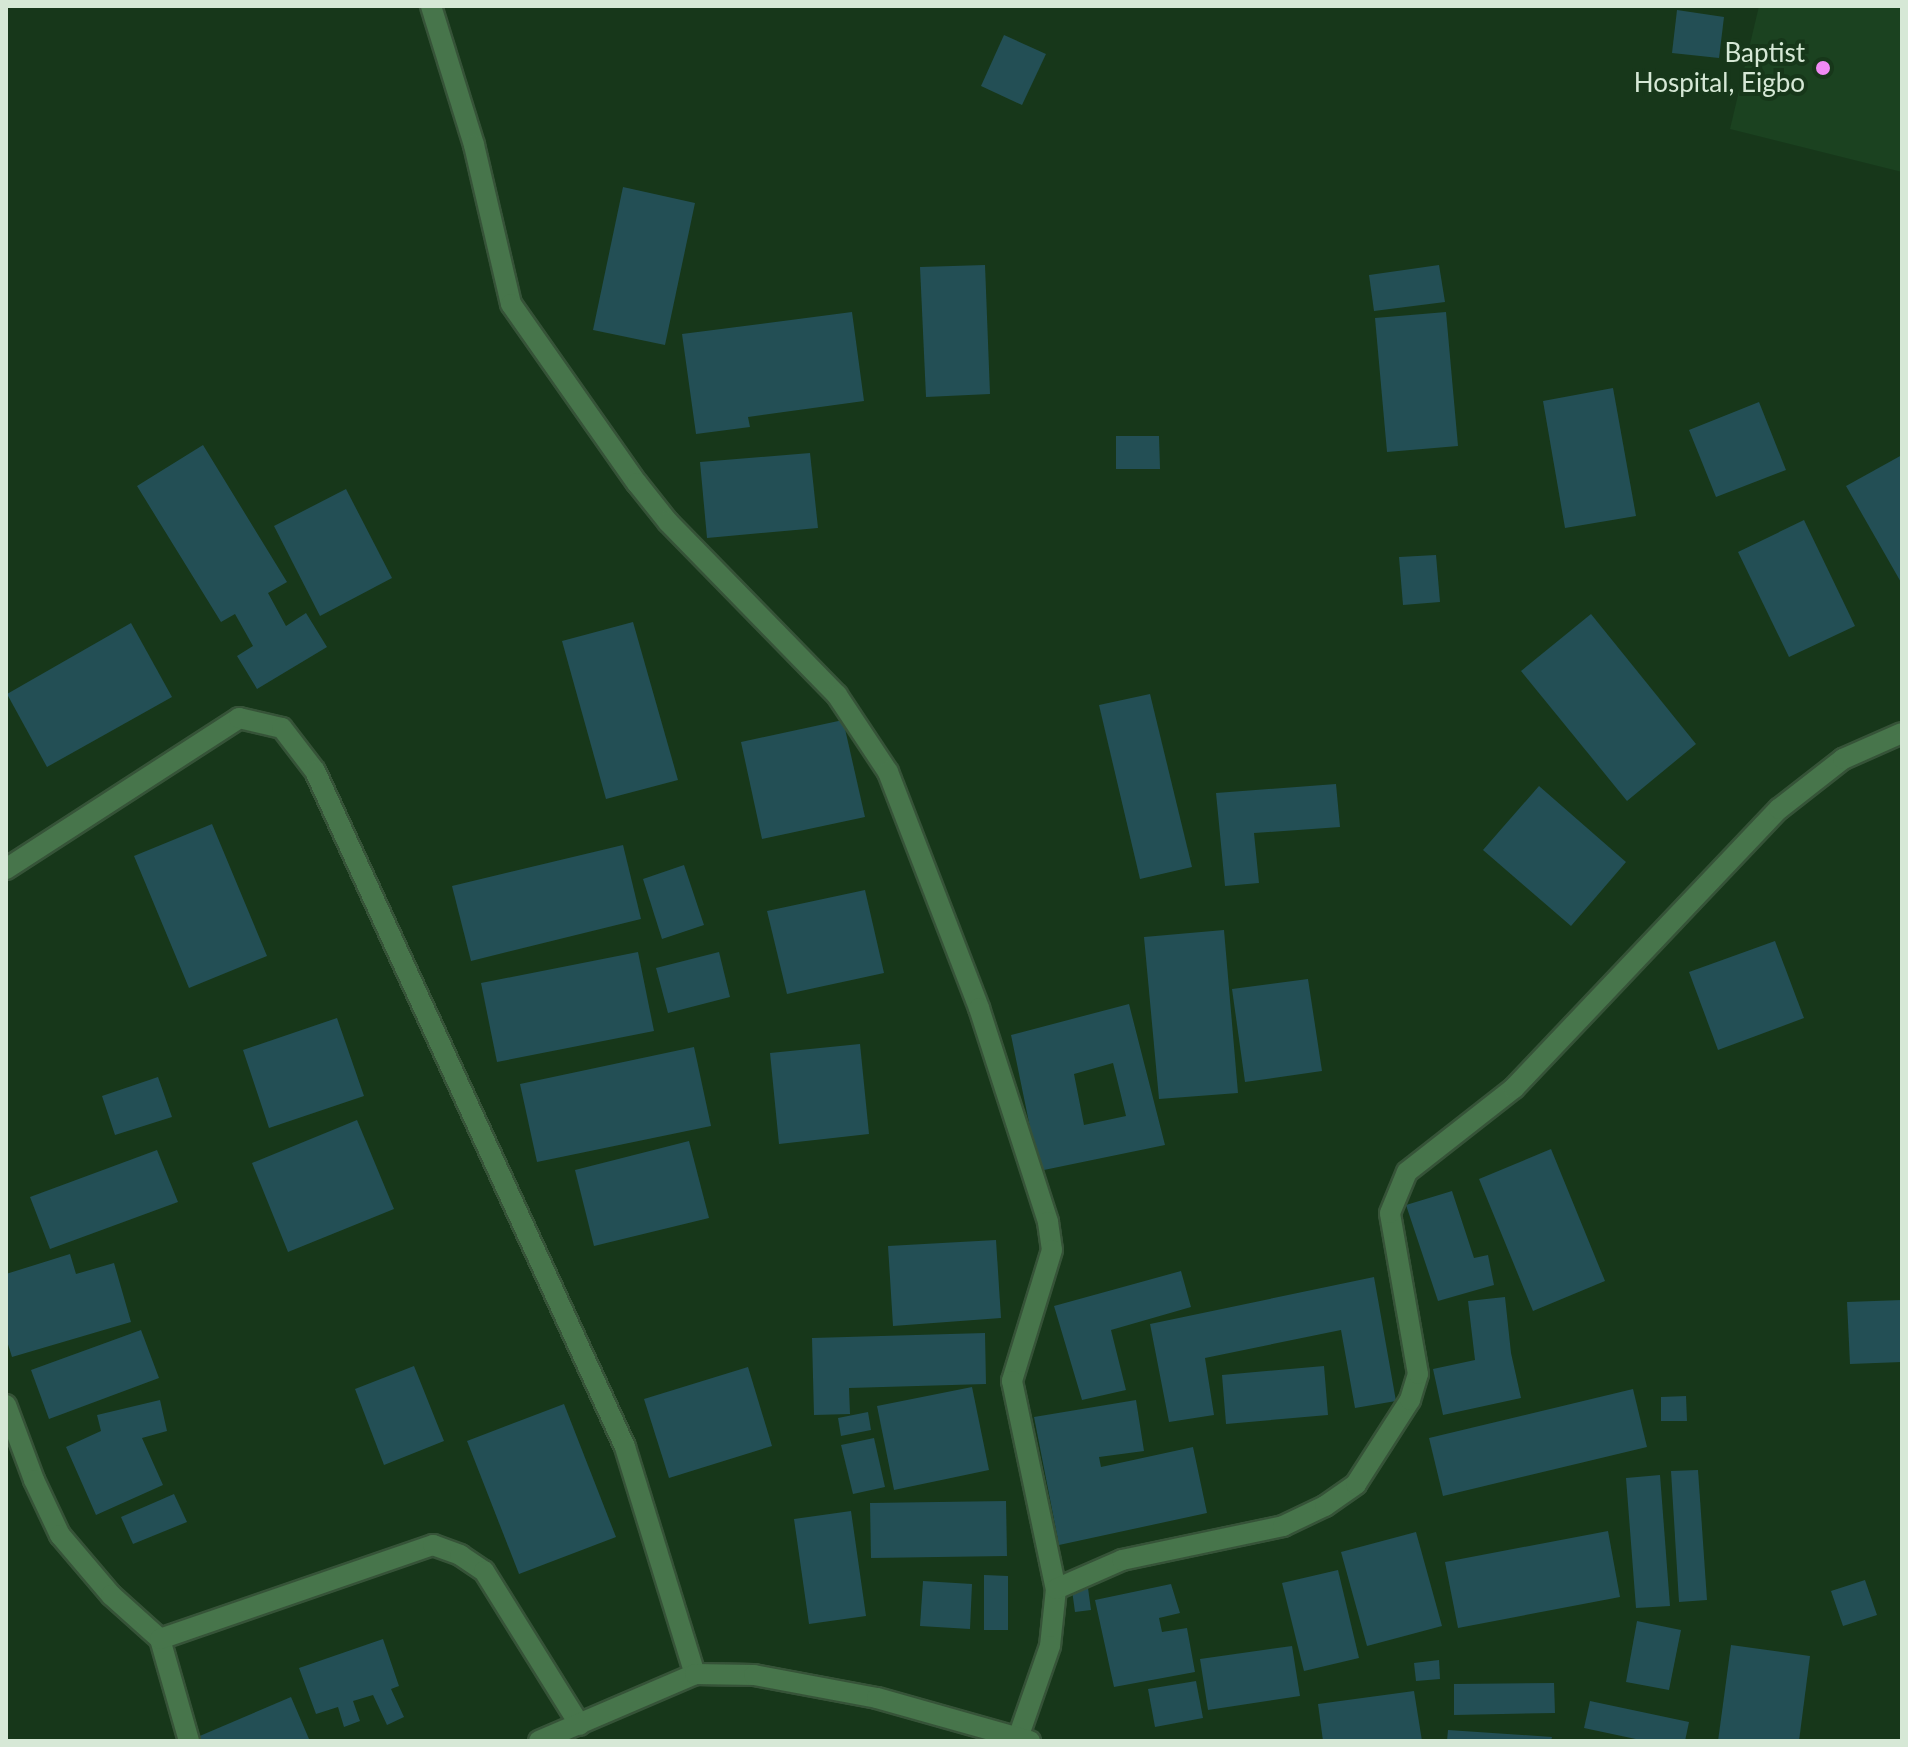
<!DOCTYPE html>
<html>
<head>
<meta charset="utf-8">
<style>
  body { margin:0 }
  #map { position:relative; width:1908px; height:1747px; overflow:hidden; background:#17371a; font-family:Lato,sans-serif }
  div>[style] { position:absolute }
  .built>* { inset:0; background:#1b4220 }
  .building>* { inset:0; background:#234f55 }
  .roads { filter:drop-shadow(2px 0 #365338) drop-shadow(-2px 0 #365338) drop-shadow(0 2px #365338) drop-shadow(0 -2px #365338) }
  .minor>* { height:20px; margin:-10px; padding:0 10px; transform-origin:10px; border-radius:10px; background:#47754b }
  .dots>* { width:22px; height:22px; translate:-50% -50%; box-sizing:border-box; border:4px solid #17371a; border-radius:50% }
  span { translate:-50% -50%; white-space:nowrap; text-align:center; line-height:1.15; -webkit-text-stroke:8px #17371a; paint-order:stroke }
  .poi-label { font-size:26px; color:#d6e8d6 }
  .right { translate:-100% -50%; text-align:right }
  .frame { position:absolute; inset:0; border:8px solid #d6e8d6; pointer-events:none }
</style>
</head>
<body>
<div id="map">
  <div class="built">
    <div style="clip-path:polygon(1759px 6px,1902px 6px,1902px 172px,1730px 129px)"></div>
  </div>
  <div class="building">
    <div style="clip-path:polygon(1677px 10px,1724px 17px,1719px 58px,1672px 53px)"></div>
    <div style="clip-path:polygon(1004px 35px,1046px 54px,1022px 105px,981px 86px)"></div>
    <div style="clip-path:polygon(623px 187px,695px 203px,665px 345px,593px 330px)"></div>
    <div style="clip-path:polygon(985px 265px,990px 394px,926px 397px,920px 267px)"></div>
    <div style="clip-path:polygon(1439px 265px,1445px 302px,1374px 311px,1369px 275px)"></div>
    <div style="clip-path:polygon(852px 312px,864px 401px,748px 417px,750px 427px,696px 434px,682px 334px)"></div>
    <div style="clip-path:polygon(1446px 312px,1458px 446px,1387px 452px,1375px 318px)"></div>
    <div style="clip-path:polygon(1613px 388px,1636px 516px,1565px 528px,1543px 401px)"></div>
    <div style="clip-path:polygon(1759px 402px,1786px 470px,1716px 497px,1689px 430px)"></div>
    <div style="clip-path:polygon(1116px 436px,1159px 436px,1160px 469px,1116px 469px)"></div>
    <div style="clip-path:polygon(203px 445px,287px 582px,268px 593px,286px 626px,306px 613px,327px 647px,257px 689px,237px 656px,253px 646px,235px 614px,221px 622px,137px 486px)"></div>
    <div style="clip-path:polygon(810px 453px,818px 528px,707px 538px,700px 462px)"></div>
    <div style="clip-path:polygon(1902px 455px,1902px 584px,1846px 486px)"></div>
    <div style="clip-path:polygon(346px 489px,392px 578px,320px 616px,274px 526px)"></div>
    <div style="clip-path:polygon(1804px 520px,1855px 626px,1789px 657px,1738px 552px)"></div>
    <div style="clip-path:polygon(1436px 555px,1440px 602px,1403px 605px,1399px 557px)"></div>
    <div style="clip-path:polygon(1591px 614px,1696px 744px,1627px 801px,1521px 671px)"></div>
    <div style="clip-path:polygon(633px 622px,678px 780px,606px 799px,562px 641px)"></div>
    <div style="clip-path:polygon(131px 623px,172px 697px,47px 767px,7px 694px)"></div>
    <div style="clip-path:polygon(1150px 694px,1192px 867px,1140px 879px,1099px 705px)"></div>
    <div style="clip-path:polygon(843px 720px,865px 817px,762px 839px,741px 742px)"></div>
    <div style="clip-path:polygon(1336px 784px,1340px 827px,1254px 833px,1259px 883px,1225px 886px,1216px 793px)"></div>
    <div style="clip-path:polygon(1539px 786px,1626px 862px,1571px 926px,1483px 850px)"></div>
    <div style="clip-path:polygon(212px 824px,267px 956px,189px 988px,134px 856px)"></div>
    <div style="clip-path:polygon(623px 845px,641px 919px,471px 961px,452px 886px)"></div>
    <div style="clip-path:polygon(684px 865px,704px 925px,662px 939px,643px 879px)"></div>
    <div style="clip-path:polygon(865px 890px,884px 973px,787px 994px,767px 911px)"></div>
    <div style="clip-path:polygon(1224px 930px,1238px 1093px,1159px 1099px,1144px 937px)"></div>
    <div style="clip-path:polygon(1775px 941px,1804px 1018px,1718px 1050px,1689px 972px)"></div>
    <div style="clip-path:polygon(638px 952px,654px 1031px,497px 1062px,481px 983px)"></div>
    <div style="clip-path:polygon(719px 952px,730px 997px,668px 1013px,656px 968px)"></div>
    <div style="clip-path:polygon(1308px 979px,1322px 1071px,1245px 1082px,1232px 989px)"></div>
    <div style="clip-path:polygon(evenodd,1129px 1004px,1165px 1145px,1039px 1171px,1011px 1035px,1129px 1004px,1113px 1063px,1126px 1116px,1084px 1125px,1074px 1074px,1113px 1063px)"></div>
    <div style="clip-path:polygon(337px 1018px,364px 1096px,269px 1128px,243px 1050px)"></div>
    <div style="clip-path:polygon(860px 1044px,869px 1134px,779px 1144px,770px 1053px)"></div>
    <div style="clip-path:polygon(694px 1047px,711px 1126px,537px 1162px,520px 1084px)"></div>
    <div style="clip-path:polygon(158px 1077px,172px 1117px,115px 1135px,102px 1096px)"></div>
    <div style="clip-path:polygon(357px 1120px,394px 1209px,288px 1252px,252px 1163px)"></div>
    <div style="clip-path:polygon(689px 1141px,709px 1218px,594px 1246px,575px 1170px)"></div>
    <div style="clip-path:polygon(1551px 1149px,1605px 1281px,1533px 1311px,1479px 1179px)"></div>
    <div style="clip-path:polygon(157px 1150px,178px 1202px,50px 1249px,30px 1197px)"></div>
    <div style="clip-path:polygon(1452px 1191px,1474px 1258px,1488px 1255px,1494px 1285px,1438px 1301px,1406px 1205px)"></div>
    <div style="clip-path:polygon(996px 1240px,1001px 1318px,893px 1326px,888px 1246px)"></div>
    <div style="clip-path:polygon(70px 1254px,76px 1274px,114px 1263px,131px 1322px,12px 1357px,6px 1338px,6px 1274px)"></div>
    <div style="clip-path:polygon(1181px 1271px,1191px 1307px,1111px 1330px,1126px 1390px,1082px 1400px,1054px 1306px)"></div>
    <div style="clip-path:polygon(1374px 1277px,1396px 1401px,1355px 1408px,1341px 1330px,1205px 1358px,1214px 1415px,1169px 1422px,1150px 1324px)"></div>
    <div style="clip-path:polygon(1505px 1297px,1511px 1353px,1521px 1398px,1443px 1415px,1433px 1369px,1475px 1360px,1468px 1301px)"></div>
    <div style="clip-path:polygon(1902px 1300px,1902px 1362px,1850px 1364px,1847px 1302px)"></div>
    <div style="clip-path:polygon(141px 1330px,159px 1378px,49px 1419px,31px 1370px)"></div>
    <div style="clip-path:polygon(985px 1333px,986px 1384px,849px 1388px,850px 1414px,814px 1415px,812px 1338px)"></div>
    <div style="clip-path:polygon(414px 1366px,444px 1441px,384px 1465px,355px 1389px)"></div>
    <div style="clip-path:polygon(1324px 1366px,1328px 1415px,1226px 1424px,1222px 1375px)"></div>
    <div style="clip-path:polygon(748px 1367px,772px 1446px,669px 1478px,644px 1399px)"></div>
    <div style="clip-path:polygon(972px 1387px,989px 1470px,894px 1490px,877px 1406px)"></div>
    <div style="clip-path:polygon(1633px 1389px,1647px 1447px,1443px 1496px,1429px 1438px)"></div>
    <div style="clip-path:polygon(1686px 1396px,1687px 1421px,1661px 1421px,1661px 1397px)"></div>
    <div style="clip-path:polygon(160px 1400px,167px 1431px,142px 1438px,163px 1485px,96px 1515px,66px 1447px,101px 1431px,97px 1415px)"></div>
    <div style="clip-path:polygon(1136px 1400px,1144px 1451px,1099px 1457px,1101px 1467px,1193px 1447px,1207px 1513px,1059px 1545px,1034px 1417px)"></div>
    <div style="clip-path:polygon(564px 1404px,616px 1537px,519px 1574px,467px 1441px)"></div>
    <div style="clip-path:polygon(868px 1412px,871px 1430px,841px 1436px,838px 1418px)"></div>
    <div style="clip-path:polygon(874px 1438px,885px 1487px,853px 1494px,841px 1445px)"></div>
    <div style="clip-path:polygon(1698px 1470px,1707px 1600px,1679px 1602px,1671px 1471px)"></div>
    <div style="clip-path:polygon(1660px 1475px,1670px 1606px,1636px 1608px,1626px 1478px)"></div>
    <div style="clip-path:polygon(174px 1494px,187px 1522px,133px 1544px,121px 1517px)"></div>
    <div style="clip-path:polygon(1006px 1501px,1007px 1556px,871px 1558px,870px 1503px)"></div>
    <div style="clip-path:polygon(851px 1511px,866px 1616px,809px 1624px,794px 1519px)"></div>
    <div style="clip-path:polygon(1608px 1531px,1620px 1597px,1458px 1628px,1445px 1562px)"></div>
    <div style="clip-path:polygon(1416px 1532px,1442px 1626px,1367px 1646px,1341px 1552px)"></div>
    <div style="clip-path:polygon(1338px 1570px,1359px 1658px,1304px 1671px,1282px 1583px)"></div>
    <div style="clip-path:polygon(984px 1575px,1008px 1576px,1008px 1630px,984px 1630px)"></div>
    <div style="clip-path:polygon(1865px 1580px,1877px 1615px,1843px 1626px,1831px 1591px)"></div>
    <div style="clip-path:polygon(923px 1581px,972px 1584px,970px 1629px,920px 1626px)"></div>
    <div style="clip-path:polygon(1171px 1584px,1180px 1613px,1159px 1618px,1162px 1632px,1187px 1628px,1195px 1672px,1114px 1687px,1095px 1600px)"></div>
    <div style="clip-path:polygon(1088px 1588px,1091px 1610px,1075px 1612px,1072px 1590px)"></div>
    <div style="clip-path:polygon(1637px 1621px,1681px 1630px,1669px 1690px,1626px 1682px)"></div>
    <div style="clip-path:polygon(383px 1639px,399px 1686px,391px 1689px,404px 1717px,387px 1725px,373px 1695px,353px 1701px,360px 1721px,344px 1727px,338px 1707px,316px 1714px,299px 1668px)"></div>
    <div style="clip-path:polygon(1731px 1645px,1810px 1656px,1799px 1741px,1718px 1741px)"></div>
    <div style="clip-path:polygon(1292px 1646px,1300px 1696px,1208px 1710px,1200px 1659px)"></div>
    <div style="clip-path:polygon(1439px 1660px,1440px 1679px,1416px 1681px,1414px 1663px)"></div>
    <div style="clip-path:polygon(1196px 1681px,1203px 1718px,1155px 1727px,1148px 1689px)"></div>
    <div style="clip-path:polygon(1554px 1683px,1555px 1713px,1454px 1715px,1454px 1684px)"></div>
    <div style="clip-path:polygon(1414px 1691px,1422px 1741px,1323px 1741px,1318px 1704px)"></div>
    <div style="clip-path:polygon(291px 1697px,309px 1739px,196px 1741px,195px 1738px)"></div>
    <div style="clip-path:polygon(1590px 1701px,1689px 1722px,1685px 1741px,1645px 1741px,1584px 1728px)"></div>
    <div style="clip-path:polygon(1448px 1730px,1552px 1737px,1551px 1741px,1447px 1741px)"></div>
  </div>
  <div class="roads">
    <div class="minor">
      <div style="left:431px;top:6px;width:145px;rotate:72.8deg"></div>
      <div style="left:474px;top:145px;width:163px;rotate:76.9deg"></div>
      <div style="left:511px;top:304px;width:219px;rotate:54.9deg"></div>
      <div style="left:637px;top:483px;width:50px;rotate:51.5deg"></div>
      <div style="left:668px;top:522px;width:242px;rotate:45.7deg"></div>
      <div style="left:837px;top:695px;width:92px;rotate:56.5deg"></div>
      <div style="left:888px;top:772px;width:253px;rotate:68.9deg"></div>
      <div style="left:979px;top:1008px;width:225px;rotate:72.1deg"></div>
      <div style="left:1048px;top:1222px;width:28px;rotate:82deg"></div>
      <div style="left:1052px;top:1250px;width:137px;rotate:107deg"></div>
      <div style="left:1012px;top:1381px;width:213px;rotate:78.1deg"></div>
      <div style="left:1056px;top:1589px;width:57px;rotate:96deg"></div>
      <div style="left:1050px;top:1646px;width:97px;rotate:109.2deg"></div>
      <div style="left:6px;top:869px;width:278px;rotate:-32.9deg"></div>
      <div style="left:239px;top:718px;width:44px;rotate:13.1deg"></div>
      <div style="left:282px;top:728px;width:54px;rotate:52.5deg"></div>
      <div style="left:315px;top:771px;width:744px;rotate:65.36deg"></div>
      <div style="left:625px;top:1447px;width:238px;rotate:72.9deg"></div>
      <div style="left:6px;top:1405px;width:80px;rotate:69.5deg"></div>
      <div style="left:34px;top:1480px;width:61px;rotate:64.7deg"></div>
      <div style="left:60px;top:1535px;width:79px;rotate:49.6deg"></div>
      <div style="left:111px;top:1595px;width:66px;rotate:41.9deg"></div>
      <div style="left:160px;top:1639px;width:106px;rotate:74.1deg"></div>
      <div style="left:1056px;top:1589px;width:72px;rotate:-23.7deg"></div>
      <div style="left:1122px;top:1560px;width:165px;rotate:-11.9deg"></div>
      <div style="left:1283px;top:1526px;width:47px;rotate:-25.5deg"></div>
      <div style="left:1325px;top:1506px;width:38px;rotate:-35deg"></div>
      <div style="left:1356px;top:1484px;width:100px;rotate:-57.3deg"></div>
      <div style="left:1410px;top:1400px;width:27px;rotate:-73deg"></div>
      <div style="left:1418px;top:1374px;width:163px;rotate:-99.9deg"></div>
      <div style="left:1390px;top:1213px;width:44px;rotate:-67.5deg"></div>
      <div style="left:1407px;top:1172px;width:136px;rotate:-38.1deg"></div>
      <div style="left:1514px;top:1088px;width:385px;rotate:-46.5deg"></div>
      <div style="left:1779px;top:809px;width:81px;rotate:-38deg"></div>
      <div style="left:1843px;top:759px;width:64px;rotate:-23.8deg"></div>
      <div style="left:160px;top:1639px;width:289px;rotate:-19deg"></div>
      <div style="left:433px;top:1545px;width:29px;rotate:20deg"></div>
      <div style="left:460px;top:1555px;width:29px;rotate:34deg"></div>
      <div style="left:484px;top:1571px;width:181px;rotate:58.1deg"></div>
      <div style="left:539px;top:1741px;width:170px;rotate:-23.2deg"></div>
      <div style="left:695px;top:1674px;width:59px;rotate:1deg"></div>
      <div style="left:754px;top:1675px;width:125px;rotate:10.6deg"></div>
      <div style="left:877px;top:1698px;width:159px;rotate:15.7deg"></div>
    </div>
  </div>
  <div class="dots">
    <div style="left:1823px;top:68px;background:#f18af4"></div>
  </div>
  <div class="poi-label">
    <span class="right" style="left:1805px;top:68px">Baptist<br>Hospital, Eigbo</span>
  </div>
  <div class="frame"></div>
</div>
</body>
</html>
